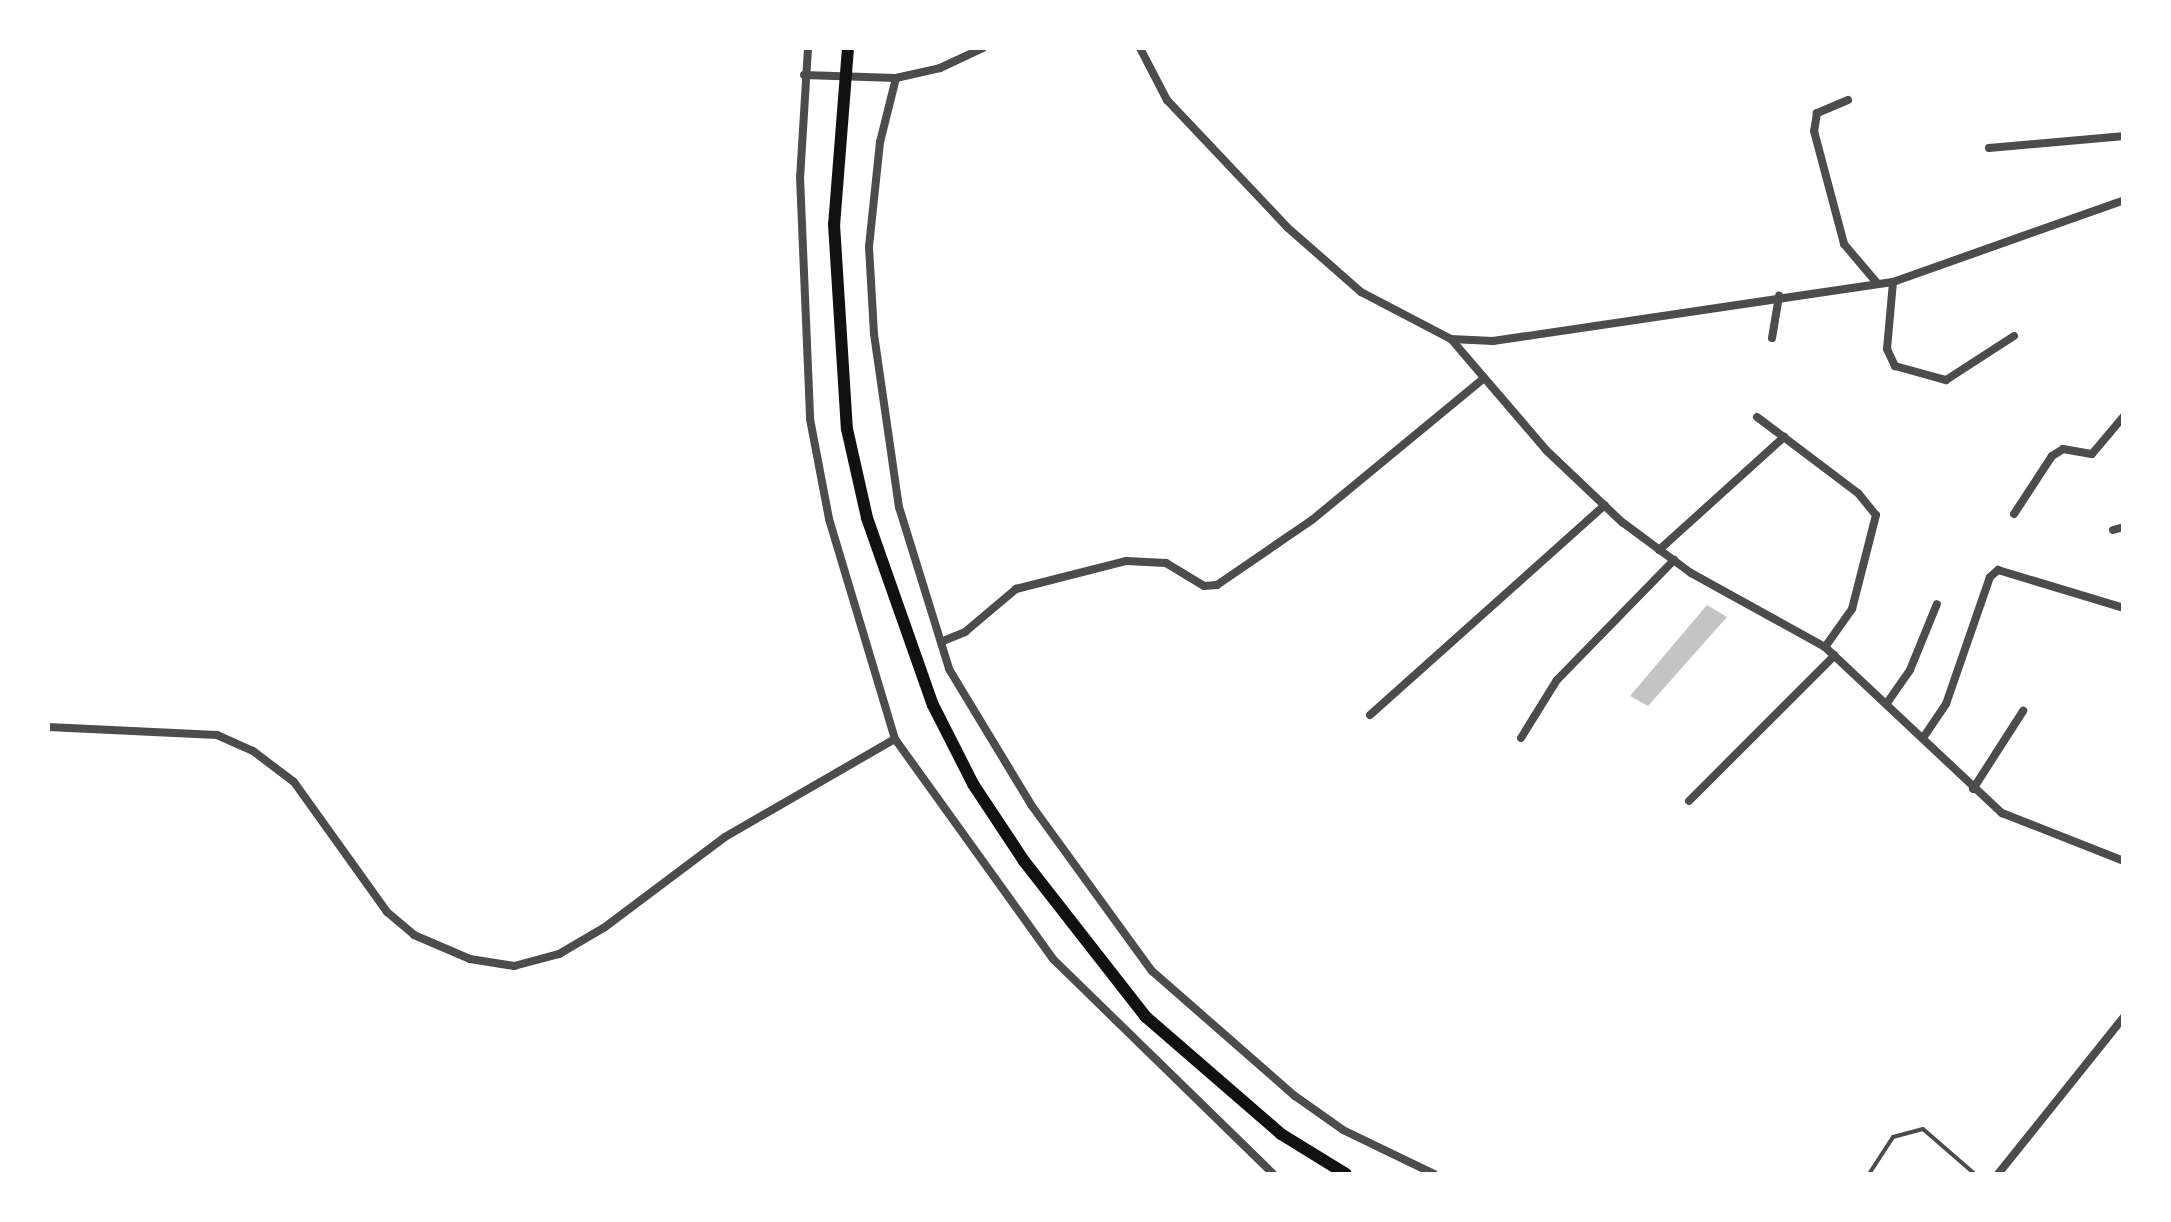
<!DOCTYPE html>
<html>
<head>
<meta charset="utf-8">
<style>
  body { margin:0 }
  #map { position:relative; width:2171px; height:1222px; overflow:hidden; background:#fff; font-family:"Sofia Sans Condensed",sans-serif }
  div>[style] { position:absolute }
  .building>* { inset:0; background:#c4c4c4 }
  .service>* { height:4px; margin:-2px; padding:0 2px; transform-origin:2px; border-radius:2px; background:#4c4c4c }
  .minor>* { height:8px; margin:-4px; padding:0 4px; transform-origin:4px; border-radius:4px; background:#4c4c4c }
  .primary>* { height:12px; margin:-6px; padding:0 6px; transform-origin:6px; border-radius:6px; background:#111 }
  span { translate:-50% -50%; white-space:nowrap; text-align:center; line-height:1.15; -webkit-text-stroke:8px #fff; paint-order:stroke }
  .frame { position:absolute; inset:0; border:50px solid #fff; pointer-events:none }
</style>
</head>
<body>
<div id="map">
  <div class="building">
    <div style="clip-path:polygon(1707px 605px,1727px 617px,1648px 706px,1630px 696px)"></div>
  </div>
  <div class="service">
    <div style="left:1869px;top:1174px;width:44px;rotate:-57deg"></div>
    <div style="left:1893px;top:1137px;width:31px;rotate:-15deg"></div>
    <div style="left:1923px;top:1129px;width:69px;rotate:40.9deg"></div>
  </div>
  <div class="minor">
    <div style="left:808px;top:48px;width:129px;rotate:93.5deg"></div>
    <div style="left:800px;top:177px;width:242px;rotate:87.6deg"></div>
    <div style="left:810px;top:419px;width:102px;rotate:79.2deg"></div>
    <div style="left:829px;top:519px;width:230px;rotate:73.3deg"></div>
    <div style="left:895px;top:739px;width:271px;rotate:54.3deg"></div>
    <div style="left:1053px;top:959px;width:308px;rotate:44.3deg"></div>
    <div style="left:1140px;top:48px;width:59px;rotate:62.6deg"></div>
    <div style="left:1167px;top:100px;width:176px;rotate:46.6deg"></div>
    <div style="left:1288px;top:228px;width:97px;rotate:41.2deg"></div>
    <div style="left:1361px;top:292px;width:102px;rotate:27.6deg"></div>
    <div style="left:1451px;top:339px;width:146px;rotate:49.4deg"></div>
    <div style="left:1546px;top:450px;width:105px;rotate:43.5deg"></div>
    <div style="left:1622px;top:522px;width:86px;rotate:36.5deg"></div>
    <div style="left:1691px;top:573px;width:153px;rotate:28.9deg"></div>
    <div style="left:1825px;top:647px;width:243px;rotate:43.2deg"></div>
    <div style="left:2002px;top:813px;width:131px;rotate:21.5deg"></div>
    <div style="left:804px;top:75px;width:92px;rotate:1.9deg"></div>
    <div style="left:896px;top:78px;width:45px;rotate:-12.8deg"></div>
    <div style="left:940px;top:68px;width:47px;rotate:-24.9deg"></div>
    <div style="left:896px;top:78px;width:66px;rotate:104deg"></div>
    <div style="left:880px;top:142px;width:106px;rotate:96deg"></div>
    <div style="left:869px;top:247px;width:87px;rotate:86.7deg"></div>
    <div style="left:874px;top:334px;width:175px;rotate:81.8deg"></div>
    <div style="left:899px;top:507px;width:170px;rotate:72.8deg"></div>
    <div style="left:949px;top:669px;width:160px;rotate:58.8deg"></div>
    <div style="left:1032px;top:806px;width:204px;rotate:54deg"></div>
    <div style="left:1152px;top:971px;width:190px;rotate:41.2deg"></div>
    <div style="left:1295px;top:1096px;width:59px;rotate:35.3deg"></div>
    <div style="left:1343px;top:1130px;width:101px;rotate:25.8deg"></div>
    <div style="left:1848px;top:100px;width:34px;rotate:157deg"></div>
    <div style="left:1817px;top:113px;width:18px;rotate:99deg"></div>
    <div style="left:1814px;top:131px;width:117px;rotate:75.1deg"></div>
    <div style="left:1844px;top:244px;width:51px;rotate:49.8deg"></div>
    <div style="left:1989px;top:148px;width:136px;rotate:-5.1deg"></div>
    <div style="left:1893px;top:282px;width:67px;rotate:95.1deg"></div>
    <div style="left:1887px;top:349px;width:19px;rotate:65deg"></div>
    <div style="left:1895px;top:366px;width:53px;rotate:15.4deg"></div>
    <div style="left:1946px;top:380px;width:81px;rotate:-32.9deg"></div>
    <div style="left:1772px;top:338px;width:43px;rotate:-80.5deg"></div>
    <div style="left:1451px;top:339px;width:42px;rotate:2.7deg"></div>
    <div style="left:1493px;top:341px;width:404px;rotate:-8.4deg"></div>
    <div style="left:1893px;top:282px;width:245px;rotate:-19.5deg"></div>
    <div style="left:1757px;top:417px;width:126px;rotate:37deg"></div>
    <div style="left:1858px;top:493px;width:28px;rotate:51deg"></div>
    <div style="left:1876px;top:515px;width:97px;rotate:104.3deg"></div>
    <div style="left:1852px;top:609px;width:47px;rotate:125.4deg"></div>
    <div style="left:2014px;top:514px;width:69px;rotate:-56.8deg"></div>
    <div style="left:2052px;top:456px;width:13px;rotate:-32deg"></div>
    <div style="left:2063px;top:449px;width:29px;rotate:10deg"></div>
    <div style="left:2092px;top:454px;width:50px;rotate:-49.9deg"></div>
    <div style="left:2113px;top:530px;width:11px;rotate:-15deg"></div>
    <div style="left:1659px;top:550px;width:169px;rotate:-42.1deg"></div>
    <div style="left:943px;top:641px;width:24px;rotate:-22deg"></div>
    <div style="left:965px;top:632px;width:67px;rotate:-40.1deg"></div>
    <div style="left:1016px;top:589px;width:114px;rotate:-14.3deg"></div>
    <div style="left:1126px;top:561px;width:40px;rotate:2.9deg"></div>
    <div style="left:1166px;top:563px;width:44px;rotate:31.2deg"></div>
    <div style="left:1204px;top:586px;width:13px;rotate:-4deg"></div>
    <div style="left:1217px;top:585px;width:115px;rotate:-34.4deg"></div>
    <div style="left:1312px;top:520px;width:223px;rotate:-39.5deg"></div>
    <div style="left:1887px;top:703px;width:40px;rotate:-55.1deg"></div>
    <div style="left:1910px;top:670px;width:71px;rotate:-67.8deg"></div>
    <div style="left:1370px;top:715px;width:315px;rotate:-41.8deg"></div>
    <div style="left:48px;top:727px;width:169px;rotate:2.7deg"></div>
    <div style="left:217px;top:735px;width:39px;rotate:24deg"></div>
    <div style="left:253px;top:751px;width:51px;rotate:37.1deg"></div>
    <div style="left:294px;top:782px;width:160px;rotate:54.4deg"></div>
    <div style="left:387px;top:912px;width:35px;rotate:40deg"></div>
    <div style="left:414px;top:935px;width:61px;rotate:23.2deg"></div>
    <div style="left:470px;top:959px;width:45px;rotate:9deg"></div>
    <div style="left:514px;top:966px;width:47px;rotate:-14.9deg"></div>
    <div style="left:559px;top:954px;width:53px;rotate:-30.4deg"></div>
    <div style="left:605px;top:927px;width:150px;rotate:-36.9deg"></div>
    <div style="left:725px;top:837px;width:196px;rotate:-30deg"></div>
    <div style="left:1521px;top:738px;width:68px;rotate:-58.2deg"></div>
    <div style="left:1557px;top:680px;width:168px;rotate:-45.7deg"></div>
    <div style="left:1923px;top:738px;width:41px;rotate:-55.9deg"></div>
    <div style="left:1946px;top:704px;width:134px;rotate:-70.9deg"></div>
    <div style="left:1990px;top:577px;width:11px;rotate:-41deg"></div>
    <div style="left:1998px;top:570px;width:132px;rotate:16.8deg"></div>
    <div style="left:1973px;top:789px;width:93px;rotate:-57.3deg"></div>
    <div style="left:1689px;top:801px;width:206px;rotate:-45deg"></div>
    <div style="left:1998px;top:1174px;width:201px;rotate:-51.3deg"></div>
  </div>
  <div class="primary">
    <div style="left:848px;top:48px;width:177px;rotate:94.5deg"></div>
    <div style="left:834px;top:224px;width:205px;rotate:86.4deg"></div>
    <div style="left:847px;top:429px;width:91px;rotate:77.3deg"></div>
    <div style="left:867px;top:518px;width:198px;rotate:70.6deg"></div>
    <div style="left:933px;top:705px;width:89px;rotate:63.1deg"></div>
    <div style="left:973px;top:784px;width:92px;rotate:56.5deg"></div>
    <div style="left:1024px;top:861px;width:198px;rotate:52deg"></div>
    <div style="left:1146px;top:1017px;width:179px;rotate:40.9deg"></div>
    <div style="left:1281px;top:1134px;width:76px;rotate:31.6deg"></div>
  </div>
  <div class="frame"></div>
</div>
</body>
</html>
